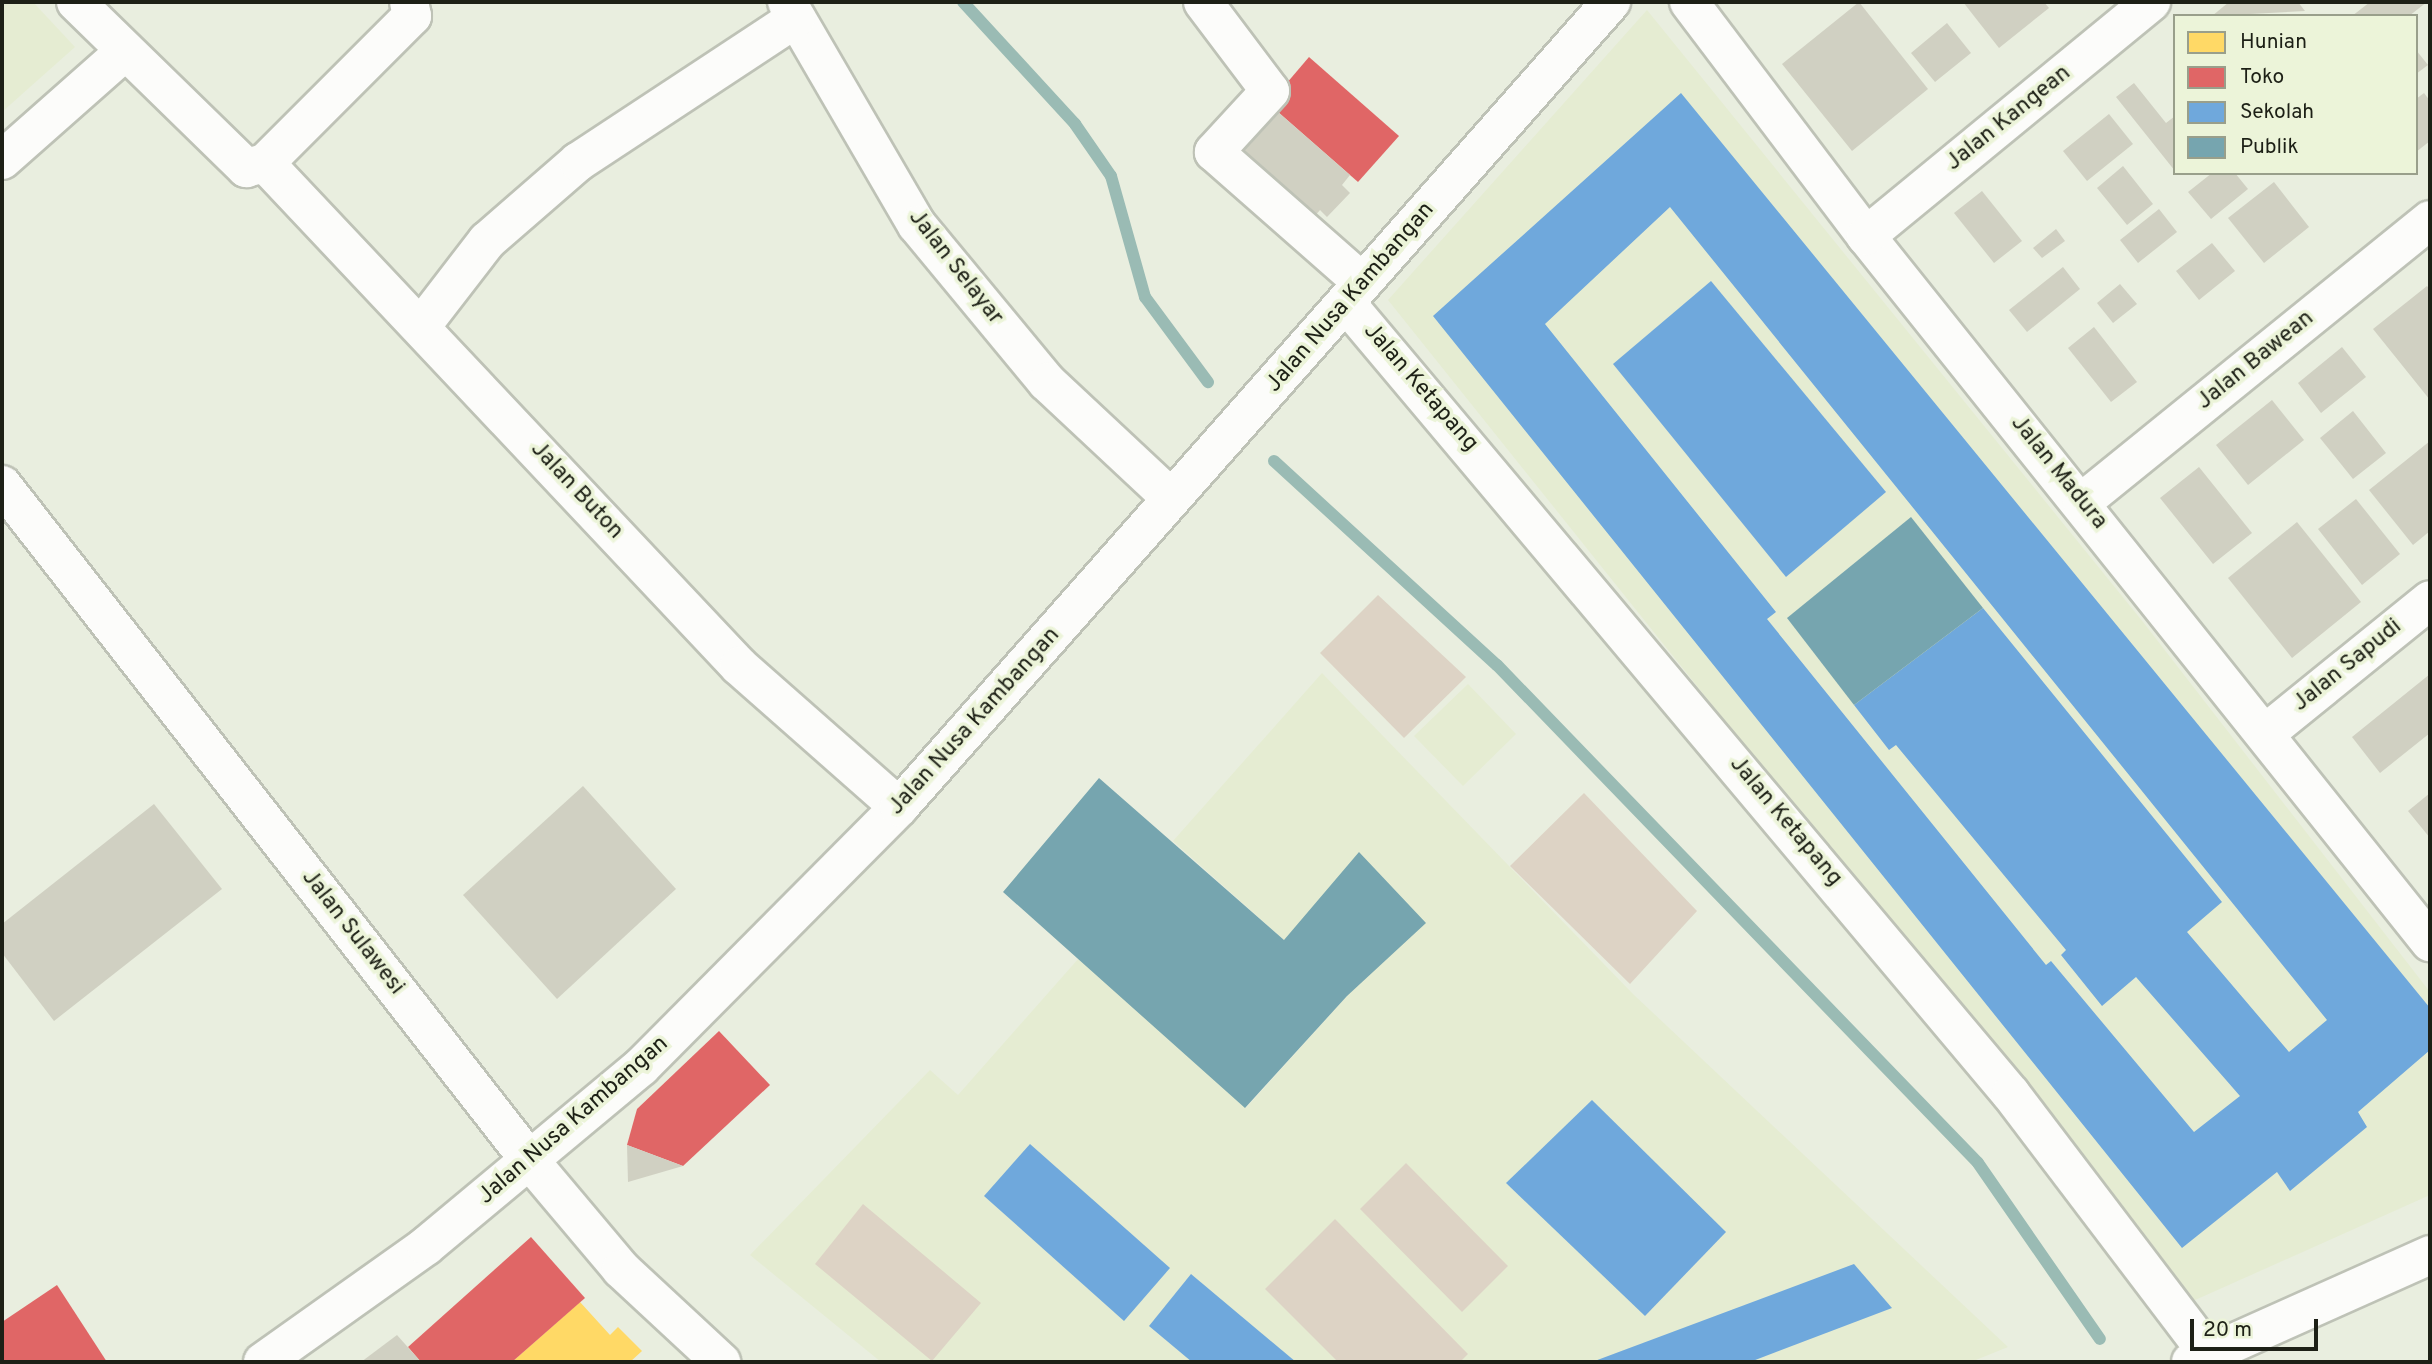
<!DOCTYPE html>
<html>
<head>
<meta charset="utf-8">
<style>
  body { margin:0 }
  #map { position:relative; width:2432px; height:1364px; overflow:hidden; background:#e9eedf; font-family:Overpass,sans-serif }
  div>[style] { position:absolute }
  .built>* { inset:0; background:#e5ecd2 }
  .green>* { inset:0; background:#ddd3c5 }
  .homes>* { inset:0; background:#ffd966 }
  .shops>* { inset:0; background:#e06666 }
  .schools>* { inset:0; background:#6fa8dc }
  .public>* { inset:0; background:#76a5af }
  .stream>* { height:12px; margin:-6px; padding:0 6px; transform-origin:6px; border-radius:6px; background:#9abbb4 }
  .building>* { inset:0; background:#d0d0c2 }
  .roads { filter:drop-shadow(2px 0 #bec2b6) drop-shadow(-2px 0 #bec2b6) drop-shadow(0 2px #bec2b6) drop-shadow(0 -2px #bec2b6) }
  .minor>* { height:38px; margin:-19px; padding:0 19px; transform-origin:19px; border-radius:19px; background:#fcfcfa }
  span { translate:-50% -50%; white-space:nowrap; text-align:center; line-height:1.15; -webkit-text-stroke:7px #ecf4d9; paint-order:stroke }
  .street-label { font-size:23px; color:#1d2016 }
  .frame { position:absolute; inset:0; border:4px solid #1d2016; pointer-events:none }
  .legend { position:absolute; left:2173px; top:14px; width:245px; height:161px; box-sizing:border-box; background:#ecf4d9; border:2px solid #999f8b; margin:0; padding:9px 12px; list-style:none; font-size:21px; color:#1d2016 }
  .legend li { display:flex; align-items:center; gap:14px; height:35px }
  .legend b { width:35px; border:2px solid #999f8b }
  .scale { position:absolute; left:2190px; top:1319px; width:128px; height:32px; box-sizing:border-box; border:4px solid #1d2016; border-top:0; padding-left:9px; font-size:21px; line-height:24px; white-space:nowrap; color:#1d2016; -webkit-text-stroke:5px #ecf4d9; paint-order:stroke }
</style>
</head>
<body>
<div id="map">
  <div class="built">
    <div style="clip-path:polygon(2px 2px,33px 2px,75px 47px,2px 112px)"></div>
    <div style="clip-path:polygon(1647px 10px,2143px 622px,2430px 992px,2430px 1195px,2184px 1305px,1990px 1052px,1388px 300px)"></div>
    <div style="clip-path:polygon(1322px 673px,1633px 994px,2008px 1347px,1971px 1362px,881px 1362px,750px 1255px,930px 1070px,958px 1095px,1079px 958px,1246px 1108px,1347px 996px,1173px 841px)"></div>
    <div style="clip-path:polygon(1468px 684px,1516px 734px,1463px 786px,1414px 736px)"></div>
  </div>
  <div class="green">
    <div style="clip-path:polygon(1378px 595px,1466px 677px,1404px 738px,1320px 653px)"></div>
    <div style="clip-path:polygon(1584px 793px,1697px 911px,1630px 984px,1510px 866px)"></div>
    <div style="clip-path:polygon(1406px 1163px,1508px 1266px,1462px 1312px,1360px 1209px)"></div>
    <div style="clip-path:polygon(863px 1204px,981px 1303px,932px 1361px,815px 1264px)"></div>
    <div style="clip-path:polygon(1335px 1219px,1468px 1354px,1460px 1362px,1338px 1362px,1265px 1289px)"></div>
  </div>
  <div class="homes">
    <div style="clip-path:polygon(580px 1302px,610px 1335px,618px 1327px,642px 1351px,630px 1362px,512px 1362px)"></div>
  </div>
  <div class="shops">
    <div style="clip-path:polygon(1309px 57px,1399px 136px,1358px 182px,1269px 104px)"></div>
    <div style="clip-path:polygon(719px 1031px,770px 1085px,683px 1166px,627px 1145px,637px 1109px)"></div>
    <div style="clip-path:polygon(531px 1237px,585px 1298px,512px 1362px,421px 1362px,408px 1347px)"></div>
    <div style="clip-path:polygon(57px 1285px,107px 1362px,2px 1362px,2px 1322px)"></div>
  </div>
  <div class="schools">
    <div style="clip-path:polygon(evenodd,1681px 93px,2430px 1008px,2430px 1050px,2358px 1112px,2367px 1127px,2290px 1191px,2277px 1172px,2182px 1248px,1433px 316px,1681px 93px,1670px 207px,2327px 1020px,2289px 1052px,2187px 932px,2222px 902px,1983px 608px,1854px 705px,1889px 750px,1896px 745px,2066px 950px,2061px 955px,2102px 1006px,2136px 977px,2240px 1096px,2194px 1132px,2051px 961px,2046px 965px,1767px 619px,1776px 612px,1545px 324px,1670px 207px)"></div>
    <div style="clip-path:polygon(1711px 281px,1886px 492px,1786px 577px,1613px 364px)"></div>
    <div style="clip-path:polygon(1592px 1100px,1726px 1232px,1645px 1316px,1506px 1183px)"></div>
    <div style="clip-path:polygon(1030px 1144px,1170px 1268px,1124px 1321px,984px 1196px)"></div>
    <div style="clip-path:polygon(1854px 1264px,1892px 1308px,1750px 1362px,1592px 1362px)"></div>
    <div style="clip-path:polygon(1191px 1274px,1296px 1362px,1192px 1362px,1149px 1326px)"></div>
  </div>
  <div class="public">
    <div style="clip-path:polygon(1911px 517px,1983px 608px,1854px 705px,1787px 618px)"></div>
    <div style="clip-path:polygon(1099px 778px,1284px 940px,1359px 852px,1426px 923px,1347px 996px,1245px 1108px,1003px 892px)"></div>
  </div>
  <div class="stream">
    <div style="left:963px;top:2px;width:166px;rotate:47.4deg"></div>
    <div style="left:1075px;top:124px;width:63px;rotate:55.3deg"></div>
    <div style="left:1111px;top:176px;width:126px;rotate:74.3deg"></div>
    <div style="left:1145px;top:297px;width:106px;rotate:53.5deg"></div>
    <div style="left:1274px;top:461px;width:302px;rotate:42.5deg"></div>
    <div style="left:1497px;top:665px;width:692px;rotate:45.99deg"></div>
    <div style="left:1978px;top:1163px;width:214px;rotate:55.3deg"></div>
  </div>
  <div class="building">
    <div style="clip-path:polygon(1859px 2px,1928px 89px,1852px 151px,1782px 64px)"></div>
    <div style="clip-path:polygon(1963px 2px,2044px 2px,2049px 8px,1999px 48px)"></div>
    <div style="clip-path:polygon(2229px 2px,2298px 2px,2305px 11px,2212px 16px)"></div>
    <div style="clip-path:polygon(2370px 2px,2427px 2px,2409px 16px,2352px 16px)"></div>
    <div style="clip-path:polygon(1947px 23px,1971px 53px,1935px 82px,1911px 53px)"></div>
    <div style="clip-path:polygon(2416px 50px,2428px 65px,2416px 74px)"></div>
    <div style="clip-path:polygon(2134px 83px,2166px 123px,2175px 116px,2175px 171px,2116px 97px)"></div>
    <div style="clip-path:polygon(2424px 93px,2430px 101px,2430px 141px,2416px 152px,2416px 99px)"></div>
    <div style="clip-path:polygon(1269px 104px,1350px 175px,1342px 185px,1350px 193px,1327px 217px,1320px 210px,1307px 225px,1225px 153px)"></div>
    <div style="clip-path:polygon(2109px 114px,2133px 144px,2087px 181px,2063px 151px)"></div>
    <div style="clip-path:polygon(2123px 166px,2153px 204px,2127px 225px,2097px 188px)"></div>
    <div style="clip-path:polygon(2212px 173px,2235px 173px,2248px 189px,2211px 219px,2188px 192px)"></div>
    <div style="clip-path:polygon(2274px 182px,2309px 227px,2264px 263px,2228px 218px)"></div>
    <div style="clip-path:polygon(1982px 191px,2022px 241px,1994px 263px,1954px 213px)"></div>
    <div style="clip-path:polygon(2159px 209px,2177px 232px,2138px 263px,2120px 240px)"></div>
    <div style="clip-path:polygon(2056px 229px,2065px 241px,2042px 258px,2033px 248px)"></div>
    <div style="clip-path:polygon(2212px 243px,2235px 271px,2199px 300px,2176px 271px)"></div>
    <div style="clip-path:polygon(2063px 267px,2080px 289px,2027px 332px,2009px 310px)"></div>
    <div style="clip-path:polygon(2120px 284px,2137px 304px,2113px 323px,2097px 303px)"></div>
    <div style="clip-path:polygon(2427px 286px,2430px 290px,2430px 400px,2373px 329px)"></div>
    <div style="clip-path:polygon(2094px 327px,2137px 382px,2111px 402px,2068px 348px)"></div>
    <div style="clip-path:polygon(2342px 347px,2366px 377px,2321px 413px,2298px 383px)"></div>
    <div style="clip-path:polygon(2272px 400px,2304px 440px,2248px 485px,2216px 445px)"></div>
    <div style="clip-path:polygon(2353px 411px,2386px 453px,2353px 479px,2320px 438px)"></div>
    <div style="clip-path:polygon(2430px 441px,2430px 531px,2413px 545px,2369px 490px)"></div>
    <div style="clip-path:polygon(2199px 467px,2252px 533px,2213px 564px,2160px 498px)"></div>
    <div style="clip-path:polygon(2356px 499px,2400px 554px,2362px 585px,2318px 529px)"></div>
    <div style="clip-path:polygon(2297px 522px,2361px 602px,2292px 658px,2228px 578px)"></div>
    <div style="clip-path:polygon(2430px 674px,2430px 733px,2380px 773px,2352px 737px)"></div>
    <div style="clip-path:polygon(583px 786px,676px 889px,557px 999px,463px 895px)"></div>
    <div style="clip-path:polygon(2430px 793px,2430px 838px,2408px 811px)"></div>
    <div style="clip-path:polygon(154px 804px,222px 889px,54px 1021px,2px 953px,2px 924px)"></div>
    <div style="clip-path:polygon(627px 1145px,683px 1166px,628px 1182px)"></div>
    <div style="clip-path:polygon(397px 1335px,421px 1362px,361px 1362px)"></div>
  </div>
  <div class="roads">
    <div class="minor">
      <div style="left:76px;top:2px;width:238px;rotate:44.3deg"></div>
      <div style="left:246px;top:168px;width:20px;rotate:-15deg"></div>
      <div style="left:265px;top:163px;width:208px;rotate:-45deg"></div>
      <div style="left:412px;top:16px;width:14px;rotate:-102deg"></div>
      <div style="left:787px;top:2px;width:258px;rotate:59.8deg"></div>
      <div style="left:917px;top:225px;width:204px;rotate:50.4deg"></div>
      <div style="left:1047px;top:382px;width:170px;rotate:43.1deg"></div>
      <div style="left:1203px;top:2px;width:111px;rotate:53deg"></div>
      <div style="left:1270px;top:91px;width:83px;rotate:132.6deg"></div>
      <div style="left:1214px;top:152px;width:198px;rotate:41.3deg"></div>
      <div style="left:1689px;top:2px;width:293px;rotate:52.9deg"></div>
      <div style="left:1866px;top:236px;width:904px;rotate:51.38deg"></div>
      <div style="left:2px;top:160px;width:162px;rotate:-41.5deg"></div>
      <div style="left:265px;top:163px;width:691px;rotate:46.7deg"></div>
      <div style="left:739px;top:666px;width:213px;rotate:41.4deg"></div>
      <div style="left:1866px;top:236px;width:369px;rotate:-39.4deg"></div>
      <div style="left:1346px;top:303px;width:1033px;rotate:49.95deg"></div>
      <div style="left:2011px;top:1094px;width:326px;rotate:52.8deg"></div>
      <div style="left:423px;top:324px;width:105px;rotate:-52.4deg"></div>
      <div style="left:487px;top:241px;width:121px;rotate:-41deg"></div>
      <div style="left:578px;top:162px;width:261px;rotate:-33.4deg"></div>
      <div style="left:2px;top:485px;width:859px;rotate:52deg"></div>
      <div style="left:531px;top:1162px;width:140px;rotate:49.9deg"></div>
      <div style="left:621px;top:1269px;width:137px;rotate:42.9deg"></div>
      <div style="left:2082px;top:502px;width:448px;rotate:-39deg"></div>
      <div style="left:2266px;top:733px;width:211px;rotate:-39deg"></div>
      <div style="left:263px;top:1362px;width:200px;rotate:-35.4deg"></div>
      <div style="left:426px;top:1246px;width:280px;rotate:-39.8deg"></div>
      <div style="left:641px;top:1067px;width:366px;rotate:-45.2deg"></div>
      <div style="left:899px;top:807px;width:1075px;rotate:-48.51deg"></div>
      <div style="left:2191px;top:1362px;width:262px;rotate:-24.1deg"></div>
    </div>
  </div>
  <div class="street-label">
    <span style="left:2009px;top:119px;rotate:-39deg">Jalan Kangean</span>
    <span style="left:955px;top:268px;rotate:52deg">Jalan Selayar</span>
    <span style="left:1351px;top:298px;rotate:-49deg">Jalan Nusa Kambangan</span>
    <span style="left:2256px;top:361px;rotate:-39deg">Jalan Bawean</span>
    <span style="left:1420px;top:388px;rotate:49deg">Jalan Ketapang</span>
    <span style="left:2058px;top:473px;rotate:51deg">Jalan Madura</span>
    <span style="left:576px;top:491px;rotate:47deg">Jalan Buton</span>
    <span style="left:2348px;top:666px;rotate:-39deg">Jalan Sapudi</span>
    <span style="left:975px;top:722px;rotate:-48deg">Jalan Nusa Kambangan</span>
    <span style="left:1785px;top:822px;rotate:50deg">Jalan Ketapang</span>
    <span style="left:352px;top:933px;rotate:52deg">Jalan Sulawesi</span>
    <span style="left:574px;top:1121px;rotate:-41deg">Jalan Nusa Kambangan</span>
  </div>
  <div class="frame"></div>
  <ul class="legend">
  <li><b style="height:19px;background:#ffd966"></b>Hunian</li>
  <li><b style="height:19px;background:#e06666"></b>Toko</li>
  <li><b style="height:19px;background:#6fa8dc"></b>Sekolah</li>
  <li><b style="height:19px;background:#76a5af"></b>Publik</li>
  </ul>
  <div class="scale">20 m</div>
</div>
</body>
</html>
